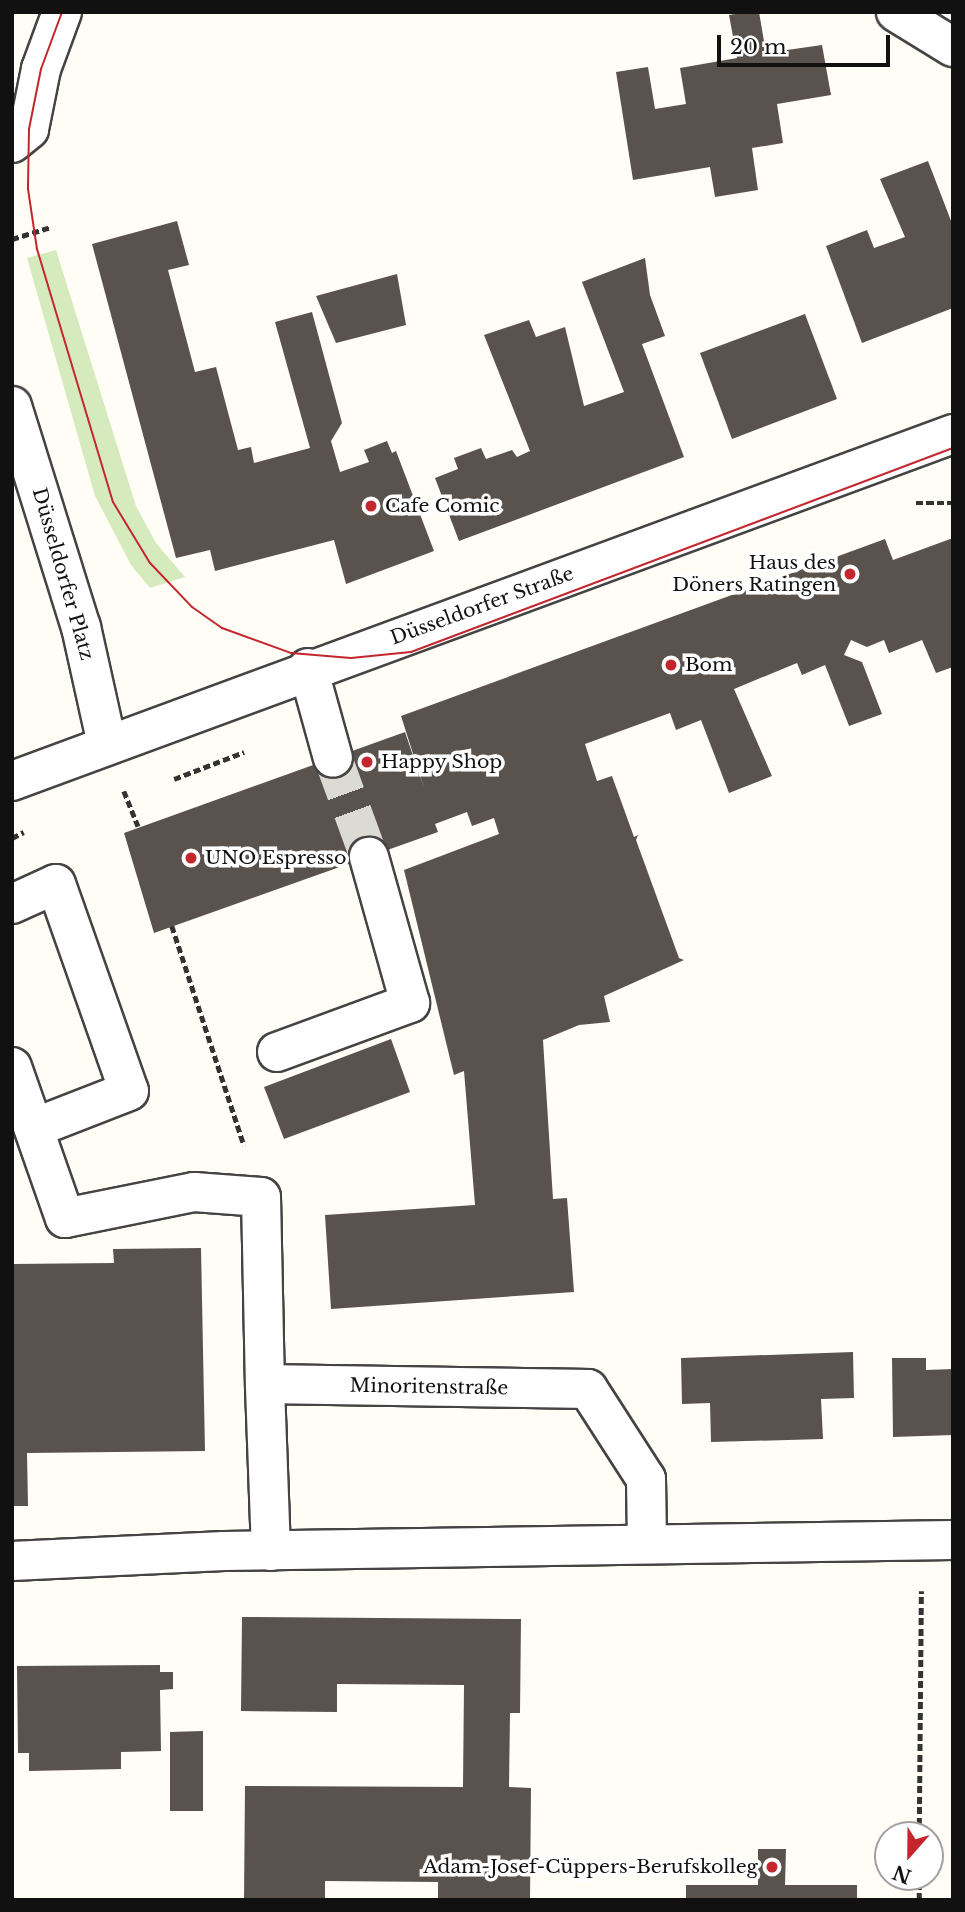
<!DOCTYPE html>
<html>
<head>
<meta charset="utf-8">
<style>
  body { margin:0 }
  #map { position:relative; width:965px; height:1912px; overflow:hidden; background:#fffdf5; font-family:"Libre Baskerville",serif }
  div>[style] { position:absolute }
  .green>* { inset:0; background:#d5ebbd }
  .building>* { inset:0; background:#5a524d }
  .minor-tunnel>* { height:38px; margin-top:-19px; transform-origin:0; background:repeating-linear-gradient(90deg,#dbdad3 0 38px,transparent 0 57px) }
  .path>* { height:4.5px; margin-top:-2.25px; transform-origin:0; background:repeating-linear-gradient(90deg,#333 0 7px,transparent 0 10.5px) }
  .roads { filter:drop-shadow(2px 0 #444) drop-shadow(-2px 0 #444) drop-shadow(0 2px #444) drop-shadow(0 -2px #444) }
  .minor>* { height:38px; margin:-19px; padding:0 19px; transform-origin:19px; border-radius:19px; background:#fff }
  .tram>* { height:2px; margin:-1px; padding:0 1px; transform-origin:1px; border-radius:1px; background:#c4262e }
  .dots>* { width:19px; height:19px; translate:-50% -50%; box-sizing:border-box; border:4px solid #fff; border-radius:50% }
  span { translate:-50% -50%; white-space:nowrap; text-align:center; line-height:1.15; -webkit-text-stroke:7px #fff; paint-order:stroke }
  .poi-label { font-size:19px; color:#111 }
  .left { translate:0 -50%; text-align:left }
  .right { translate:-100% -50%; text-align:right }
  .street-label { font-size:19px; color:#111 }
  .frame { position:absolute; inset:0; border:14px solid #111; pointer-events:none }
  .north { position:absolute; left:874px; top:1821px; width:70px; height:70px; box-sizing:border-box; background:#fff; border:2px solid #a0a0a0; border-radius:50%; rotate:201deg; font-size:19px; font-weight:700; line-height:28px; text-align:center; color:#111 }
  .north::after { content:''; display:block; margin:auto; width:24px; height:32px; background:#c4262e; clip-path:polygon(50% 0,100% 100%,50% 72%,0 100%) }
  .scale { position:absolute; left:717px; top:35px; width:173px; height:32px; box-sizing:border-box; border:4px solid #111; border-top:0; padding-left:9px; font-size:21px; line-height:24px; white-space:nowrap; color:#111; -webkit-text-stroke:5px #fff; paint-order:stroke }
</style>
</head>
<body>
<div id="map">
  <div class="green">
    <div style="clip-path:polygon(56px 250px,136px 506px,156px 543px,185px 577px,150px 588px,131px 565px,95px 496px,27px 258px)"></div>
  </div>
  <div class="building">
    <div style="clip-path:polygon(747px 12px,759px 12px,766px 53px,822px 45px,831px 95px,777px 104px,783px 143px,752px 148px,758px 190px,715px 197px,710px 167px,633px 180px,616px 72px,648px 67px,655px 109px,686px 104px,680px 68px,737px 58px,729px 15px)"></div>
    <div style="clip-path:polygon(928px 161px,953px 226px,953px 308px,862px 343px,826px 246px,867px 230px,874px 248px,905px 237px,880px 179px)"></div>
    <div style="clip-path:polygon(177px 221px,189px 265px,168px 270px,195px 372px,216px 367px,238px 450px,251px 447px,254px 463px,310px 448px,275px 322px,312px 312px,342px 423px,331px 441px,340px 472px,369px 462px,364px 450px,387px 441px,392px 453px,396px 451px,434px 551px,346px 584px,334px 540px,215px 571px,210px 550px,176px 558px,92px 244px)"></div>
    <div style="clip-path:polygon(645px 258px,650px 295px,665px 336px,642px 344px,684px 457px,459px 541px,435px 478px,458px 469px,454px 458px,481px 448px,486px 459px,512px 450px,517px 457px,530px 451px,484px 335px,529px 320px,536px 337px,565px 327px,584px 406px,624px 392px,582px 282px)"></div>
    <div style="clip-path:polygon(397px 274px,406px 325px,336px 343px,316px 296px)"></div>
    <div style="clip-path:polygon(805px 314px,837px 399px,732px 439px,700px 353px)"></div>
    <div style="clip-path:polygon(953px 538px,953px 667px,936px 673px,922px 640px,889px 653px,884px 640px,867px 647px,851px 640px,844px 655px,862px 662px,882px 714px,849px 726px,825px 665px,802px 675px,797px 663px,734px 689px,772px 776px,729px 793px,701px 720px,676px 730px,670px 713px,585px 744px,597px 781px,612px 776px,634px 837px,638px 835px,636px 840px,679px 958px,684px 960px,604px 996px,610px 1022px,579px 1025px,543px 1040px,553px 1199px,567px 1198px,574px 1292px,331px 1309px,325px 1215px,475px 1205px,464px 1071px,454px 1075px,404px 870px,499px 834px,494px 818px,472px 826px,467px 812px,435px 824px,438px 832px,154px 933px,124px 833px,405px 732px,424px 788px,401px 716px,885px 539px,893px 560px)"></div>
    <div style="clip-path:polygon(391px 1039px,410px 1092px,284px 1139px,264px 1087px)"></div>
    <div style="clip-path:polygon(201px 1248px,205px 1451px,27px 1453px,28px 1506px,12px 1506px,12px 1264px,114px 1263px,113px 1249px)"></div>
    <div style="clip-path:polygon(853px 1352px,854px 1398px,821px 1399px,823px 1439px,711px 1442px,710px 1403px,682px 1404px,681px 1358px)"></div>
    <div style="clip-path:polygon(892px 1358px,926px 1358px,926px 1370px,953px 1369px,953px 1435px,893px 1437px)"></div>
    <div style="clip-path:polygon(242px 1617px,521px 1619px,520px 1713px,510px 1713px,509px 1787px,531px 1788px,530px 1900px,438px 1900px,438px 1882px,325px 1881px,325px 1900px,244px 1900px,245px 1786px,463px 1787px,464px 1685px,337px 1684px,337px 1712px,241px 1711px)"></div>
    <div style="clip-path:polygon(160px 1665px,160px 1672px,173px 1672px,173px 1689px,160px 1690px,161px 1751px,121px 1752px,121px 1769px,29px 1771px,29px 1753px,18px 1753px,17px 1666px)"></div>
    <div style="clip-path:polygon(203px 1731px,203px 1811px,170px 1811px,170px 1732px)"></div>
    <div style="clip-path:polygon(758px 1849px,786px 1849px,785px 1885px,857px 1885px,857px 1900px,686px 1900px,686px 1885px,758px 1885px)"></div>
  </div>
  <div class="minor-tunnel">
    <div style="left:333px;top:758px;width:105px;rotate:70deg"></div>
  </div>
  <div class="path">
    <div style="left:12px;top:239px;width:41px;rotate:-17.1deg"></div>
    <div style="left:916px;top:503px;width:37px"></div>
    <div style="left:174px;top:779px;width:75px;rotate:-21.1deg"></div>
    <div style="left:124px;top:791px;width:38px;rotate:68deg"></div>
    <div style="left:12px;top:838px;width:13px;rotate:-27deg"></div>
    <div style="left:172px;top:926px;width:231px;rotate:71.8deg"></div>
    <div style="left:919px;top:1835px;width:244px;rotate:-89.5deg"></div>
    <div style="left:919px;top:1900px;width:23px;rotate:-90deg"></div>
  </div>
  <div class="roads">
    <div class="minor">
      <div style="left:896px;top:12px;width:67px;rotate:31.6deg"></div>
      <div style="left:12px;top:143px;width:22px;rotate:-39deg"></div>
      <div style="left:29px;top:129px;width:61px;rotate:-78.7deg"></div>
      <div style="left:41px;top:69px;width:61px;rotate:-69.8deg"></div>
      <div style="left:12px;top:406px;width:232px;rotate:72.7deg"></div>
      <div style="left:81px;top:627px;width:120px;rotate:77.5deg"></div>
      <div style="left:308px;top:668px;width:93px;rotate:74.5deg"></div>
      <div style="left:12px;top:781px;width:1003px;rotate:-20.24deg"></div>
      <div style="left:12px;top:904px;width:48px;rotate:-24.4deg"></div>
      <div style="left:56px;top:884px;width:219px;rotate:70.6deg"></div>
      <div style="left:129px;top:1091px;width:102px;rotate:158.7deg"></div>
      <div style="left:277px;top:1052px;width:142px;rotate:-20.2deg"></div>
      <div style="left:410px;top:1003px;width:152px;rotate:-105.7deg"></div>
      <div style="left:12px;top:1067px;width:160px;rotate:70.7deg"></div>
      <div style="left:65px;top:1218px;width:132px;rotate:-11.4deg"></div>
      <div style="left:194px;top:1192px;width:67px;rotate:4.3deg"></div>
      <div style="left:261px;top:1197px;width:187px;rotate:88.8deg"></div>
      <div style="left:271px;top:1551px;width:167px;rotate:-92.1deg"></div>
      <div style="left:265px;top:1384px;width:323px;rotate:0.9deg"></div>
      <div style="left:588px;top:1389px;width:107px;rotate:57.2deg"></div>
      <div style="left:646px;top:1479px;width:65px;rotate:89.1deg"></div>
      <div style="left:12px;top:1561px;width:212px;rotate:-2.7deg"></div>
      <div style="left:224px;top:1551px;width:729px;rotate:-0.86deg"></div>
    </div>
  </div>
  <div class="tram">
    <div style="left:62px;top:12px;width:61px;rotate:110.2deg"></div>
    <div style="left:41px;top:69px;width:61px;rotate:101.3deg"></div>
    <div style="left:29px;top:129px;width:60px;rotate:91deg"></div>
    <div style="left:28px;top:189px;width:61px;rotate:81.5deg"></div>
    <div style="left:37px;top:249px;width:264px;rotate:73.3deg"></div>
    <div style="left:113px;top:502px;width:71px;rotate:58.8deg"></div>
    <div style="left:150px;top:563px;width:61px;rotate:46.3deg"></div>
    <div style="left:192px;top:607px;width:37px;rotate:35deg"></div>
    <div style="left:222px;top:628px;width:73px;rotate:19.9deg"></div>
    <div style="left:291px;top:653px;width:60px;rotate:4.8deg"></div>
    <div style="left:351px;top:658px;width:60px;rotate:-5.7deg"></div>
    <div style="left:411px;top:652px;width:579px;rotate:-20.63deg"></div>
  </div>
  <div class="dots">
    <div style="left:371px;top:506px;background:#c4262e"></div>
    <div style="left:850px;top:574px;background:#c4262e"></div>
    <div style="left:671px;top:665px;background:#c4262e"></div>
    <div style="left:367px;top:762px;background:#c4262e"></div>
    <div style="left:191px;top:858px;background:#c4262e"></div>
    <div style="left:772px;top:1867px;background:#c4262e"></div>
  </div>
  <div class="poi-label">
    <span class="left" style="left:385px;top:506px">Cafe Comic</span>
    <span class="right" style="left:836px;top:574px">Haus des<br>Döners Ratingen</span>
    <span class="left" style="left:685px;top:665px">Bom</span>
    <span class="left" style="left:381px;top:762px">Happy Shop</span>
    <span class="left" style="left:205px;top:858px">UNO Espresso</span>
    <span class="right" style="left:758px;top:1867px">Adam-Josef-Cüppers-Berufskolleg</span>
  </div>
  <div class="street-label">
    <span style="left:63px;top:574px;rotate:74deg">Düsseldorfer Platz</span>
    <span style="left:482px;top:606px;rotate:-20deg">Düsseldorfer Straße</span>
    <span style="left:429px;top:1387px;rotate:1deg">Minoritenstraße</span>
  </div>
  <div class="frame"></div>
  <div class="north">N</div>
  <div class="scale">20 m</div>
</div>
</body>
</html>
